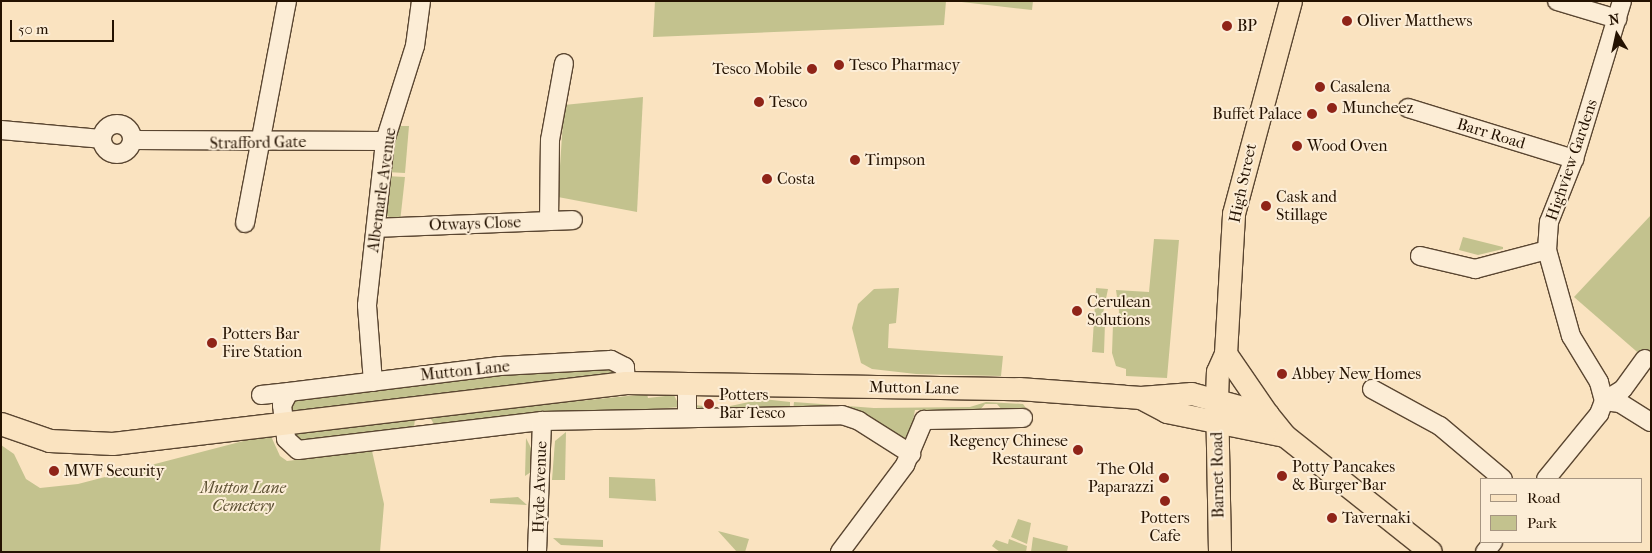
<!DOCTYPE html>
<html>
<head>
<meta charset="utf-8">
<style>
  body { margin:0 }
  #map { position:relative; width:1652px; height:553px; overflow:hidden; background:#fae3c0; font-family:"IM FELL French Canon",serif }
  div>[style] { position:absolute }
  .green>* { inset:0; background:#c3c28e }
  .roads { filter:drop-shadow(1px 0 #5a4631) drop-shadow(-1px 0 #5a4631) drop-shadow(0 1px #5a4631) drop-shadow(0 -1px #5a4631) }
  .minor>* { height:18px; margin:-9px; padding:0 9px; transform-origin:9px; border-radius:9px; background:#fcedd6 }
  .minor>.ring { margin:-9px; padding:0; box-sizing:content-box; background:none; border:18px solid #fcedd6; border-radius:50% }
  .major>* { height:22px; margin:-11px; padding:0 11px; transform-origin:11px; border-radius:11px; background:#fae3c0 }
  .dots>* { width:14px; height:14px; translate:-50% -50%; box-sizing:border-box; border:2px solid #fcedd6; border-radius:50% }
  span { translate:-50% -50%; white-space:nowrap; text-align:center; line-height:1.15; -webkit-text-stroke:4px #fcedd6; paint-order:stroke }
  .poi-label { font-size:16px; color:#241201 }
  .left { translate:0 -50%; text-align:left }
  .right { translate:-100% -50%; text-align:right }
  .street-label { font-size:16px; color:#241201 }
  .park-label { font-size:16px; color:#5c5032; font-style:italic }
  .frame { position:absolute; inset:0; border:2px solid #241201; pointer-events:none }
  .legend { position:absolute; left:1480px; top:478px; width:162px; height:65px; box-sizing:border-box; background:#fcedd6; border:1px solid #a69581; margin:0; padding:6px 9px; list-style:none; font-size:15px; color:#241201 }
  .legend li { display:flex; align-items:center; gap:10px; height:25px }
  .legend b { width:25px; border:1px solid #a69581 }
  .north { position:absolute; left:1592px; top:10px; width:50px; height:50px; -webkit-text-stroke:4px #fcedd6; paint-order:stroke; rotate:350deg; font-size:14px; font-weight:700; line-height:20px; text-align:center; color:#241201 }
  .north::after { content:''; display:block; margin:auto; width:18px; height:22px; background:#241201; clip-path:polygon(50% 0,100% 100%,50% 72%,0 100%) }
  .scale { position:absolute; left:10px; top:20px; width:104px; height:22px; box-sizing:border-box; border:2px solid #241201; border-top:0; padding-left:6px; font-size:15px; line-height:18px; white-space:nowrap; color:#241201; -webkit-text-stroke:4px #fcedd6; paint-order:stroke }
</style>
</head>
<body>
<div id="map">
  <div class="green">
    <div style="clip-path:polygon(655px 1px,946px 1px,944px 25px,653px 37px)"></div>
    <div style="clip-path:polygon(953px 1px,1033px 1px,1032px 10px)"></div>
    <div style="clip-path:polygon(643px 97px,637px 212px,558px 197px,564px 105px)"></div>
    <div style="clip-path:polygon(396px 126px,409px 126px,405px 173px,386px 172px)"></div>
    <div style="clip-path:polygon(386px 176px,405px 177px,400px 222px,385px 215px)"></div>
    <div style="clip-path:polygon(1651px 215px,1651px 364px,1574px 297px)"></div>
    <div style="clip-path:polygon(1463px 237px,1503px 247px,1503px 249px,1478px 255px,1459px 250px)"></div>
    <div style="clip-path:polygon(1154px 239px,1179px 240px,1167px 378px,1126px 376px,1126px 369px,1116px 366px,1112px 353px,1113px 324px,1118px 324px,1119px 311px,1116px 290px,1149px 292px)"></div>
    <div style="clip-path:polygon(899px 288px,896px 323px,889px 324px,888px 348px,1003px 356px,1001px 376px,916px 374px,872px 369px,861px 363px,852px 328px,858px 304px,874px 289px)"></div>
    <div style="clip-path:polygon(1096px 288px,1108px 289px,1101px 323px,1105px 323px,1104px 353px,1092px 352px)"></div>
    <div style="clip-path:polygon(612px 366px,616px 373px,292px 411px,290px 406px,292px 398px,437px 378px)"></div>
    <div style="clip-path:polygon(647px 394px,648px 398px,674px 395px,680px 407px,435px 426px,431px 419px,431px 416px)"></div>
    <div style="clip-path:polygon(763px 399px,790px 402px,790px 409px,701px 411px,695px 405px,721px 408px)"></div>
    <div style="clip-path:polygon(794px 402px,874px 408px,970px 407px,986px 402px,1023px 404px,1029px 412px,1003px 411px,997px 404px,985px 404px,979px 411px,915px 410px,910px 436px,899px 440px,860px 414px,793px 411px)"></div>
    <div style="clip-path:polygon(415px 418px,414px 428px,297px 443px,294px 433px)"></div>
    <div style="clip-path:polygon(566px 432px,565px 480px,552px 480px,555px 441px)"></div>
    <div style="clip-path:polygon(270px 434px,280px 456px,287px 461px,372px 451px,384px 504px,380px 552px,1px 552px,1px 445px,14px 454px,26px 479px,40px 488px,78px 484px)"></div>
    <div style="clip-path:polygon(526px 438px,531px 448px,531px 472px,525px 476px)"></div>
    <div style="clip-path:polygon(609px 477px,655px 479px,656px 501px,609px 498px)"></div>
    <div style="clip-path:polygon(518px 497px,527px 505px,490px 503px,490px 499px)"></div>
    <div style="clip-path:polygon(1018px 519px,1031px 523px,1027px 544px,1011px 537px)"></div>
    <div style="clip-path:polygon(718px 531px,749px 539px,745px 552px,737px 552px)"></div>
    <div style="clip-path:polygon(1033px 537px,1068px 546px,1067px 552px,1031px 552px)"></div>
    <div style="clip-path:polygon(553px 538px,603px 540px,603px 547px,561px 545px)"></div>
    <div style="clip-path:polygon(1009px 539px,1027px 546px,1026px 552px,1000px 552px,992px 546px,996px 540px,1008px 544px)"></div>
  </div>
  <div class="roads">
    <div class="minor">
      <div style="left:1557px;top:1px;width:63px;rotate:16.7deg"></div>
      <div style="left:1408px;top:108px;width:174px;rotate:17.1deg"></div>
      <div class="ring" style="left:102px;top:124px;width:12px;height:12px"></div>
      <div style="left:1px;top:130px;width:100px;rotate:5.1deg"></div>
      <div style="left:132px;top:140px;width:253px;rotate:0.2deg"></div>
      <div style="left:549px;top:221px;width:81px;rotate:-89.3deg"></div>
      <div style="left:550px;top:140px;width:78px;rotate:-79.7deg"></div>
      <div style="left:245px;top:223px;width:226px;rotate:-79.3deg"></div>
      <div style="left:376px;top:228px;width:197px;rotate:-2.3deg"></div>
      <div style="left:1420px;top:256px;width:57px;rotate:13.3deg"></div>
      <div style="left:1475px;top:269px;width:74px;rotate:-14.8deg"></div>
      <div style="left:373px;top:382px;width:77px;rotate:-94.5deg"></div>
      <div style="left:367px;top:305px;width:165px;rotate:-83.7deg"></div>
      <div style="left:385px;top:141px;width:100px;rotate:-72.5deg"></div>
      <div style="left:415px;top:46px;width:45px;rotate:-82.4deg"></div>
      <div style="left:626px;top:383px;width:16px;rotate:-94deg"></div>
      <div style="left:625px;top:367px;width:16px;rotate:-153deg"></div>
      <div style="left:611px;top:360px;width:111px;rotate:176.9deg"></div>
      <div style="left:500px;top:366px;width:213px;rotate:173deg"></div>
      <div style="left:289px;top:392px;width:15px;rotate:118deg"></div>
      <div style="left:282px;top:405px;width:34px;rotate:83deg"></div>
      <div style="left:286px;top:439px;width:16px;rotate:43deg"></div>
      <div style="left:298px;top:450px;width:246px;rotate:-6.8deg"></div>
      <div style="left:542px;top:421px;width:300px;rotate:-1.1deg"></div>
      <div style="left:842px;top:415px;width:18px;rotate:19deg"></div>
      <div style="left:859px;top:421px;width:62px;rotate:32.4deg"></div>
      <div style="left:687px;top:383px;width:35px;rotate:90deg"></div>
      <div style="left:1372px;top:389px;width:77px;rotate:28.6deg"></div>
      <div style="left:1440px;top:426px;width:82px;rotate:40.1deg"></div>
      <div style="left:261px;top:395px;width:28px;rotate:-6deg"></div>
      <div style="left:1604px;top:401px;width:22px;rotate:-32deg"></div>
      <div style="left:1623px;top:389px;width:37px;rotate:-54deg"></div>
      <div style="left:1604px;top:401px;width:16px;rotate:7deg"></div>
      <div style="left:1620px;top:403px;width:36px;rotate:32deg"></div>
      <div style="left:1546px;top:479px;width:84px;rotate:-50.8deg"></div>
      <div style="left:1599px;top:414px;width:14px;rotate:-69deg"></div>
      <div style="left:1604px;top:401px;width:20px;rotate:-105deg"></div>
      <div style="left:1599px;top:382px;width:54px;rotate:-121.3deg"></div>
      <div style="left:1571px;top:336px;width:89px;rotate:-105.6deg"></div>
      <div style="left:1547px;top:250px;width:28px;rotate:-86deg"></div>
      <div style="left:1549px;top:222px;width:68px;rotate:-68.4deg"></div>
      <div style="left:1574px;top:159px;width:165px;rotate:-73.1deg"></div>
      <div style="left:537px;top:552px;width:131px;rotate:-87.8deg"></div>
      <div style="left:840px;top:552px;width:109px;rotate:-53.2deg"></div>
      <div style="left:905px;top:465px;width:49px;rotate:-67.1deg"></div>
      <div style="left:924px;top:420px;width:99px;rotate:-1.2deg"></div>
      <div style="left:1485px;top:552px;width:13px;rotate:-51deg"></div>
    </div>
    <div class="major">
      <div style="left:1226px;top:354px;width:74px;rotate:55.5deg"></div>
      <div style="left:1141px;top:398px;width:30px;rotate:28deg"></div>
      <div style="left:1167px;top:412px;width:120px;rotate:11.5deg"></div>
      <div style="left:1px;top:424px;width:52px;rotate:19.1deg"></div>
      <div style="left:50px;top:441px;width:63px;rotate:2.7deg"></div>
      <div style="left:113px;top:444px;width:517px;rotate:-6.78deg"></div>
      <div style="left:626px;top:383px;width:393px;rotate:0.9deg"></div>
      <div style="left:1019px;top:389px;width:122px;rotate:4.2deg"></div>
      <div style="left:1141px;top:398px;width:51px;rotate:-4.5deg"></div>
      <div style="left:1192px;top:394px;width:79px;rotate:15.4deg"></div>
      <div style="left:1268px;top:415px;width:27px;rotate:51deg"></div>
      <div style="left:1285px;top:436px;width:186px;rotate:38.5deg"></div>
      <div style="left:1220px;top:552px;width:153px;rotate:-91.1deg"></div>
      <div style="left:1217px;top:399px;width:27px;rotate:-88deg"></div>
      <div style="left:1218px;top:372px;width:20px;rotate:-66deg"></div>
      <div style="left:1226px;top:354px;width:140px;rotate:-86.7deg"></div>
      <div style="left:1234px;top:214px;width:220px;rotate:-75deg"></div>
    </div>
  </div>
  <div class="dots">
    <div style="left:1347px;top:21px;background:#8f2418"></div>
    <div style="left:1227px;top:26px;background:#8f2418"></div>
    <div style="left:839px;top:65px;background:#8f2418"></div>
    <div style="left:812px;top:69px;background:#8f2418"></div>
    <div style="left:1320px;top:87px;background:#8f2418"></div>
    <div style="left:759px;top:102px;background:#8f2418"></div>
    <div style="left:1332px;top:108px;background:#8f2418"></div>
    <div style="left:1312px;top:114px;background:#8f2418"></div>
    <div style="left:1297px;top:146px;background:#8f2418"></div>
    <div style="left:855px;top:160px;background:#8f2418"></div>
    <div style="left:767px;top:179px;background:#8f2418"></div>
    <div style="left:1266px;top:206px;background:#8f2418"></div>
    <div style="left:1077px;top:311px;background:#8f2418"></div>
    <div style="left:212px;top:343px;background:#8f2418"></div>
    <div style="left:1282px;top:374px;background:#8f2418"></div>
    <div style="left:709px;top:404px;background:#8f2418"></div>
    <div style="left:1078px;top:450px;background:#8f2418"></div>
    <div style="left:54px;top:471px;background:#8f2418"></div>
    <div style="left:1282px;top:476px;background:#8f2418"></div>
    <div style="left:1164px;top:478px;background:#8f2418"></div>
    <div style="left:1165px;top:501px;background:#8f2418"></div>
    <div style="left:1332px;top:518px;background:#8f2418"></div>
  </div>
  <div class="poi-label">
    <span class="left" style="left:1357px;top:21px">Oliver Matthews</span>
    <span class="left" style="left:1237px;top:26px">BP</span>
    <span class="left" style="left:849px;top:65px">Tesco Pharmacy</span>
    <span class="right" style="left:802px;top:69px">Tesco Mobile</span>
    <span class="left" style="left:1330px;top:87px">Casalena</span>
    <span class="left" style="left:769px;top:102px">Tesco</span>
    <span class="left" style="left:1342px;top:108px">Muncheez</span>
    <span class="right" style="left:1302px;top:114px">Buffet Palace</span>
    <span class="left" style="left:1307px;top:146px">Wood Oven</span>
    <span class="left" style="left:865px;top:160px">Timpson</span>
    <span class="left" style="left:777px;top:179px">Costa</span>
    <span class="left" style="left:1276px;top:206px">Cask and<br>Stillage</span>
    <span class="left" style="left:1087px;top:311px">Cerulean<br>Solutions</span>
    <span class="left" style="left:222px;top:343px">Potters Bar<br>Fire Station</span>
    <span class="left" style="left:1292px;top:374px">Abbey New Homes</span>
    <span class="left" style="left:719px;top:404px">Potters<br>Bar Tesco</span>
    <span class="right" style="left:1068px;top:450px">Regency Chinese<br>Restaurant</span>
    <span class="left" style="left:1292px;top:476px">Potty Pancakes<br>&amp; Burger Bar</span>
    <span class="right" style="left:1154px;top:478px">The Old<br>Paparazzi</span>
    <span class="left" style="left:64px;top:471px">MWF Security</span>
    <span style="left:1165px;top:527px">Potters<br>Cafe</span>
    <span class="left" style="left:1342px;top:518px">Tavernaki</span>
  </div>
  <div class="street-label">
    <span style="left:1491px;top:134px;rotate:17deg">Barr Road</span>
    <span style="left:258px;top:143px;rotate:-1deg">Strafford Gate</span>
    <span style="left:1572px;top:160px;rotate:-71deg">Highview Gardens</span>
    <span style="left:1243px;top:183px;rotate:-78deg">High Street</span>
    <span style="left:382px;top:190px;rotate:-82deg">Albemarle Avenue</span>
    <span style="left:475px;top:224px;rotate:-2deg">Otways Close</span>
    <span style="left:465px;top:371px;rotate:-6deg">Mutton Lane</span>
    <span style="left:914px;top:388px;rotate:1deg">Mutton Lane</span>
    <span style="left:1218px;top:475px;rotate:-91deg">Barnet Road</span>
    <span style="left:540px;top:487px;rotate:-88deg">Hyde Avenue</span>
  </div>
  <div class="park-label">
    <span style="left:243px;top:497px">Mutton Lane<br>Cemetery</span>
  </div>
  <div class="frame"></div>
  <ul class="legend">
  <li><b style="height:6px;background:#fae3c0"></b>Road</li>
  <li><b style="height:14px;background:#c3c28e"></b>Park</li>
  </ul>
  <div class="north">N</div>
  <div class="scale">50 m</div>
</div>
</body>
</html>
